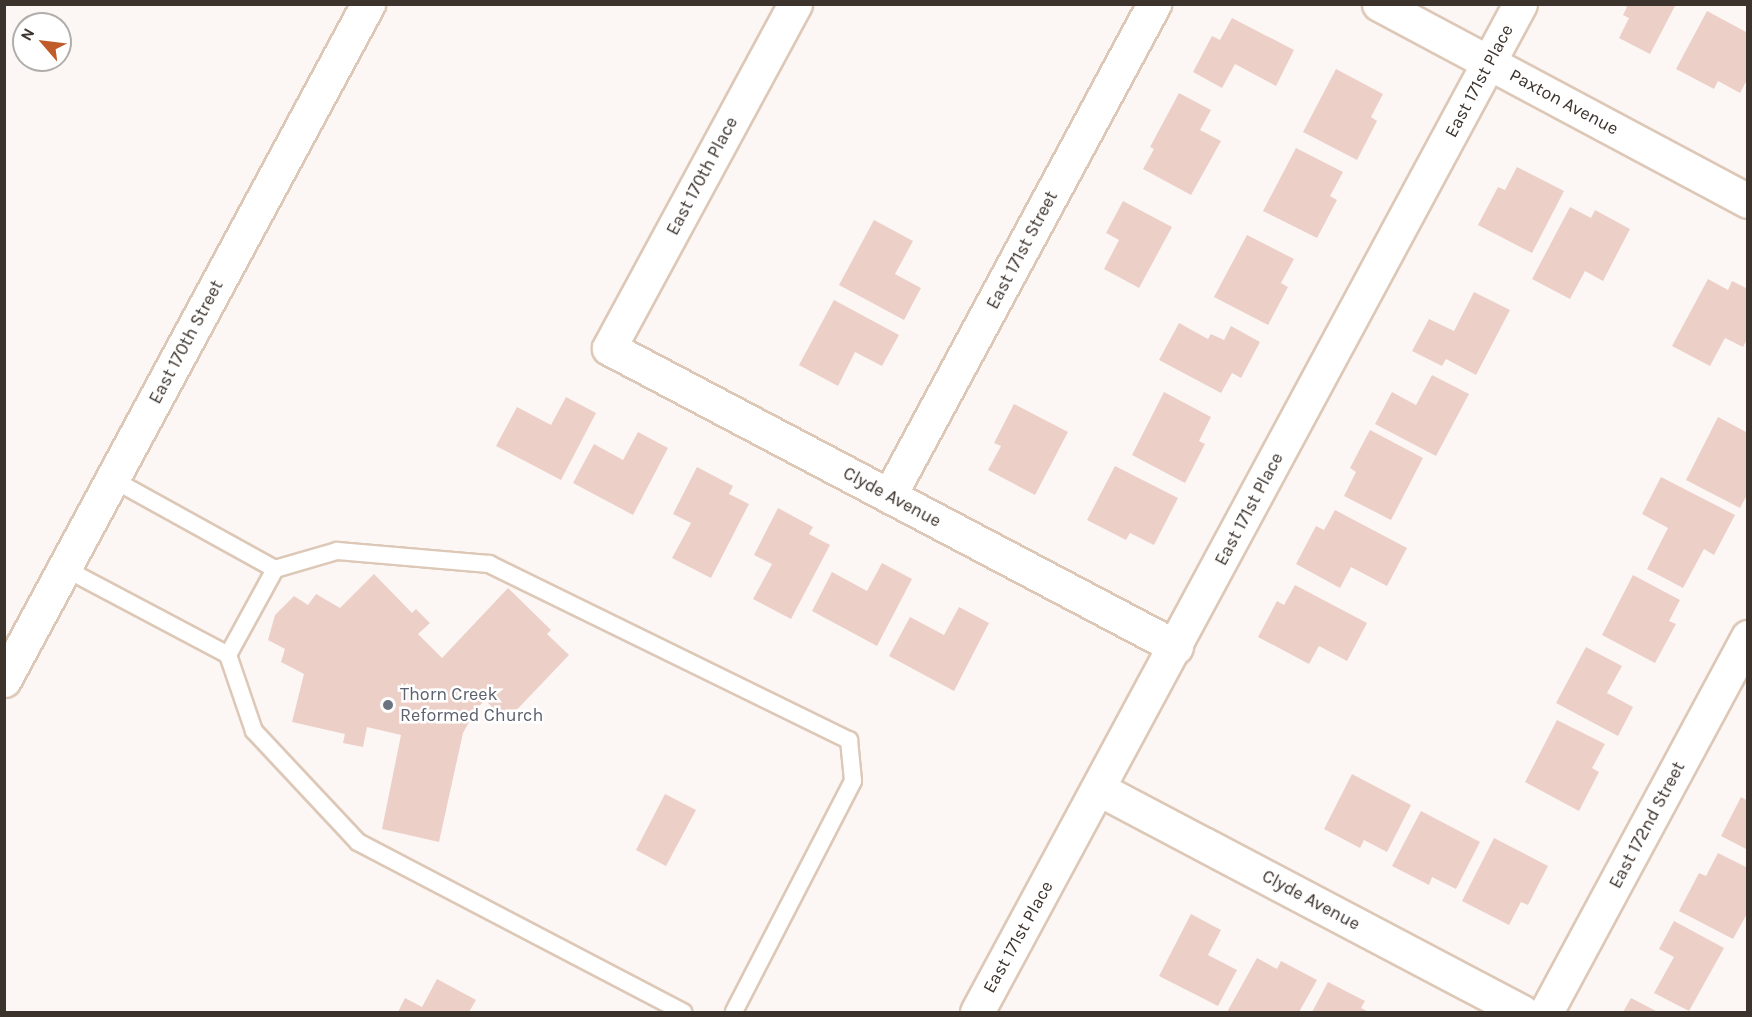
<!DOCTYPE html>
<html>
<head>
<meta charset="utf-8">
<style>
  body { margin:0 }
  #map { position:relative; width:1752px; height:1017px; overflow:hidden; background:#fcf7f4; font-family:Karla,sans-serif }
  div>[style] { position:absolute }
  .building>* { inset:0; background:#ecd0c8 }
  .roads { filter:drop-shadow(2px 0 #ddc8b7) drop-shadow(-2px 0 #ddc8b7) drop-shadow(0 2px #ddc8b7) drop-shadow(0 -2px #ddc8b7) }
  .lane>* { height:16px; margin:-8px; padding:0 8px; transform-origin:8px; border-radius:8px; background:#fff }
  .street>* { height:33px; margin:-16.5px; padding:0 16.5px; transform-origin:16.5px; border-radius:16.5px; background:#fff }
  .secondary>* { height:33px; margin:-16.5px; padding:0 16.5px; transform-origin:16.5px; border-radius:16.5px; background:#fff }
  .dots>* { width:16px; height:16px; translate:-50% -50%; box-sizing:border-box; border:3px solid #fff; border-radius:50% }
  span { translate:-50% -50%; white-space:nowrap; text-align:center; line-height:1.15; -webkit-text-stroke:5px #fff; paint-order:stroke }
  .street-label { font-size:18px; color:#3c332d }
  .worship-label { font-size:18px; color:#5b616d }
  .left { translate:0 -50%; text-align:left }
  .frame { position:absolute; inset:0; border:6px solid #3c332d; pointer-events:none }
  .north { position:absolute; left:12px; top:12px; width:60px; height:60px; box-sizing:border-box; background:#fff; border:2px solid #b1adab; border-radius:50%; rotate:298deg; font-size:16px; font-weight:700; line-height:24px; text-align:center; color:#3c332d }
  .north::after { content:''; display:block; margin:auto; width:21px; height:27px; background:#c05b2a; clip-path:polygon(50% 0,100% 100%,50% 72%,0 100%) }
</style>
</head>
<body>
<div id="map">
  <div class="building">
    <div style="clip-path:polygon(1622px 4px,1676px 4px,1650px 54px,1619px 38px,1629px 18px,1623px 15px,1627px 7px)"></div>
    <div style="clip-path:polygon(1707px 11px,1748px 33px,1748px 78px,1740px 93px,1718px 81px,1714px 89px,1676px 69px)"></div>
    <div style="clip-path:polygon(1232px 18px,1294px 50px,1276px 86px,1235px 64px,1222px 88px,1193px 72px,1212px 36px,1220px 40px)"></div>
    <div style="clip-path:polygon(1336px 69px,1383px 94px,1371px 117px,1377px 121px,1357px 160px,1303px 132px)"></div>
    <div style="clip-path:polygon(1179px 93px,1211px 110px,1200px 130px,1221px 141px,1191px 195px,1143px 169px,1154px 149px,1150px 147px)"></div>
    <div style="clip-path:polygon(1296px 148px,1343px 172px,1330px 196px,1337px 200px,1317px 238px,1263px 211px)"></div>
    <div style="clip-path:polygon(1517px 167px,1564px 191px,1532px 253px,1478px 225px,1498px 187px,1505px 190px)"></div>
    <div style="clip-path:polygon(1123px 201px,1172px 227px,1139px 288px,1104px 269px,1119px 240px,1106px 233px)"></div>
    <div style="clip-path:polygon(1570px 207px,1591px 218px,1595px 210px,1630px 229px,1603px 281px,1585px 271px,1570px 299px,1532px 279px)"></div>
    <div style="clip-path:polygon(874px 220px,913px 241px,895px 274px,921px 288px,904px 320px,839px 285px)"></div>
    <div style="clip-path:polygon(1247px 235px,1294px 259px,1281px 283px,1288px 287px,1268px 325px,1214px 297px)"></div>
    <div style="clip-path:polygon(1708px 279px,1728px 290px,1732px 281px,1748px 289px,1748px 338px,1743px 347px,1725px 338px,1710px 366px,1672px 346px)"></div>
    <div style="clip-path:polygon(1474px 292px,1510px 310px,1476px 375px,1446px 359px,1442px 366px,1412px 351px,1429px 319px,1454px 331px)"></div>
    <div style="clip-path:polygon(834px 300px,899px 335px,882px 366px,855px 352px,838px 386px,799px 365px)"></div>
    <div style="clip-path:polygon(1179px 323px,1208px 339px,1211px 334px,1224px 340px,1231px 326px,1260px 342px,1241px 378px,1232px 373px,1221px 393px,1159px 360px)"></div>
    <div style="clip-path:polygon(1432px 375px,1469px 394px,1436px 456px,1375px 424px,1392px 392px,1416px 405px)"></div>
    <div style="clip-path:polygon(1164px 392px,1211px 417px,1199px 441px,1205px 444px,1185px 483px,1132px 455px)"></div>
    <div style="clip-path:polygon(566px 397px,596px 413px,561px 480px,496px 446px,517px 407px,551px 425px)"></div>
    <div style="clip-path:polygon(1014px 404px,1068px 432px,1035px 495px,988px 470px,1001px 446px,994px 443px)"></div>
    <div style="clip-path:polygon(1718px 417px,1748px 433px,1748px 493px,1740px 508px,1686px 480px)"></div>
    <div style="clip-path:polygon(1370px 430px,1423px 458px,1391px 520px,1344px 496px,1356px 472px,1350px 468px)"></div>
    <div style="clip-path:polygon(638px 432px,668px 448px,633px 515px,573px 483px,594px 444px,623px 460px)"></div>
    <div style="clip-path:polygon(1115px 466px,1178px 498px,1154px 545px,1130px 533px,1126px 540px,1087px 520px)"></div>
    <div style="clip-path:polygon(697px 467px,733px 486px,729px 494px,749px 504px,711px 578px,672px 558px,691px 523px,673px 514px)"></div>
    <div style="clip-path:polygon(1661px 477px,1735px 515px,1714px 555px,1704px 549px,1683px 588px,1647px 569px,1668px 528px,1642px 514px)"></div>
    <div style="clip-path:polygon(778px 508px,813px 527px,809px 534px,830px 545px,791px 619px,753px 599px,772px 564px,754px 555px)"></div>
    <div style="clip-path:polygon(1335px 510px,1407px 548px,1387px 586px,1351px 567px,1340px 588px,1296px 564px,1316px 526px,1324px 530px)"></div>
    <div style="clip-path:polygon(882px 563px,912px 579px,877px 646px,812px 611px,832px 572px,867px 591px)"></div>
    <div style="clip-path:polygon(374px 574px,412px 613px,416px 609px,430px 623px,418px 634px,442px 658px,508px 588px,551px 630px,547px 634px,569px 655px,506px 721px,485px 700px,475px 711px,463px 733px,439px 842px,382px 829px,401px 735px,367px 727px,363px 747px,343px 743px,345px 734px,292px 722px,304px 674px,281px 662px,285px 649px,268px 640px,275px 615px,294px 596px,308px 605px,316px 594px,340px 608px)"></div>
    <div style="clip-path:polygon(1633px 575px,1680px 600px,1669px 621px,1676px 624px,1655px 663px,1602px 635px)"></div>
    <div style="clip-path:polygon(1295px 585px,1367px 623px,1347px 661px,1319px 646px,1309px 664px,1258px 637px,1277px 601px,1284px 605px)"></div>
    <div style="clip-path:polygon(959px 607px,989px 623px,954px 691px,889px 656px,910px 617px,944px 635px)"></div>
    <div style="clip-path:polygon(1586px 647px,1622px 666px,1607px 693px,1633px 707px,1618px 736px,1556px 703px)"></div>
    <div style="clip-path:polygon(1557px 720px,1605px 744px,1592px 768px,1599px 772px,1579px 811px,1525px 782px)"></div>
    <div style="clip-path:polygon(1352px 774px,1411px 805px,1387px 852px,1364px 840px,1360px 848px,1324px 829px)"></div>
    <div style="clip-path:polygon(665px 794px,696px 810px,666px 866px,636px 850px)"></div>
    <div style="clip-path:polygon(1741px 797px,1748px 801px,1748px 850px,1721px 836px)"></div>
    <div style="clip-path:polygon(1421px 811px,1480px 842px,1456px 889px,1432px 877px,1429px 885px,1392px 866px)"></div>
    <div style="clip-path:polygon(1494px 838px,1548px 866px,1528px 905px,1521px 902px,1509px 925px,1462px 901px)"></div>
    <div style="clip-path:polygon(1718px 853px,1748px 868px,1748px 912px,1733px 939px,1679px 911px,1699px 873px,1706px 876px)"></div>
    <div style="clip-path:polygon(1191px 914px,1221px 930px,1208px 955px,1237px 970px,1218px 1006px,1159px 976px)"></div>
    <div style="clip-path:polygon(1674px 921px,1724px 948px,1689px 1011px,1654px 993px,1674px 957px,1659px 949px)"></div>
    <div style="clip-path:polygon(1257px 958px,1277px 969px,1281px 961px,1317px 980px,1299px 1012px,1227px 1012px)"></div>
    <div style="clip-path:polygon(437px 979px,476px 1000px,469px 1012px,398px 1012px,405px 998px,422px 1007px)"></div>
    <div style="clip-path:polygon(1328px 982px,1365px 1001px,1361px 1008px,1369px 1012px,1312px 1012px)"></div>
    <div style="clip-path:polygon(1631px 998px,1658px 1012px,1623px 1012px)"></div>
  </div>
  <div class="roads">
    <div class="lane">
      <div style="left:64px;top:568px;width:186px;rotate:27.9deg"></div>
      <div style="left:228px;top:655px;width:98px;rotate:-61.3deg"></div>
      <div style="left:275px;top:569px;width:186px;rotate:-151.1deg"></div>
      <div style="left:275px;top:569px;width:65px;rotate:-16.2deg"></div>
      <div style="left:337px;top:551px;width:153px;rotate:4.9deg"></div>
      <div style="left:489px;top:564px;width:401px;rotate:26.1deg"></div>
      <div style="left:849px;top:740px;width:41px;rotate:84.4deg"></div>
      <div style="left:853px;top:781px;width:260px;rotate:117.3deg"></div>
      <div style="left:228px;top:655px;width:80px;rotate:71.1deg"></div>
      <div style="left:254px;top:731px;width:152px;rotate:46.9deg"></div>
      <div style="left:358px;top:842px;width:367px;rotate:27.6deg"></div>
    </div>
    <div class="street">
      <div style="left:795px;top:4px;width:391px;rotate:118.4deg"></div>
      <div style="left:609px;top:348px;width:641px;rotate:27.8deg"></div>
      <div style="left:1379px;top:4px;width:418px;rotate:28.1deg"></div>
      <div style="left:889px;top:496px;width:559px;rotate:-61.69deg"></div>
      <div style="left:1099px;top:789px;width:478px;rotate:27.8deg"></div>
      <div style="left:977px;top:1012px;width:1145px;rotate:-61.69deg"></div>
      <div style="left:1546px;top:1012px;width:426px;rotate:-61.7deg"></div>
    </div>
    <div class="secondary">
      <div style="left:4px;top:680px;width:768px;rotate:-61.7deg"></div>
    </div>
  </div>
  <div class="dots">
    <div style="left:388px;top:705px;background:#6b7280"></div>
  </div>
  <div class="street-label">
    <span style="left:1479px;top:81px;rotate:-62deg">East 171st Place</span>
    <span style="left:1564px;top:102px;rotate:28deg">Paxton Avenue</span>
    <span style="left:702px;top:176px;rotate:-62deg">East 170th Place</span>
    <span style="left:1022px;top:250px;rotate:-62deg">East 171st Street</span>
    <span style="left:186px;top:342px;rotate:-62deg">East 170th Street</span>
    <span style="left:892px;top:497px;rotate:28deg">Clyde Avenue</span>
    <span style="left:1249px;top:509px;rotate:-62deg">East 171st Place</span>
    <span style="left:1647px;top:825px;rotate:-62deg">East 172nd Street</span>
    <span style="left:1311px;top:900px;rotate:28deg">Clyde Avenue</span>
    <span style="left:1018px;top:937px;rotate:-61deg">East 171st Place</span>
  </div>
  <div class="worship-label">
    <span class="left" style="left:400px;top:705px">Thorn Creek<br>Reformed Church</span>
  </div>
  <div class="frame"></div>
  <div class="north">N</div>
</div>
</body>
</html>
